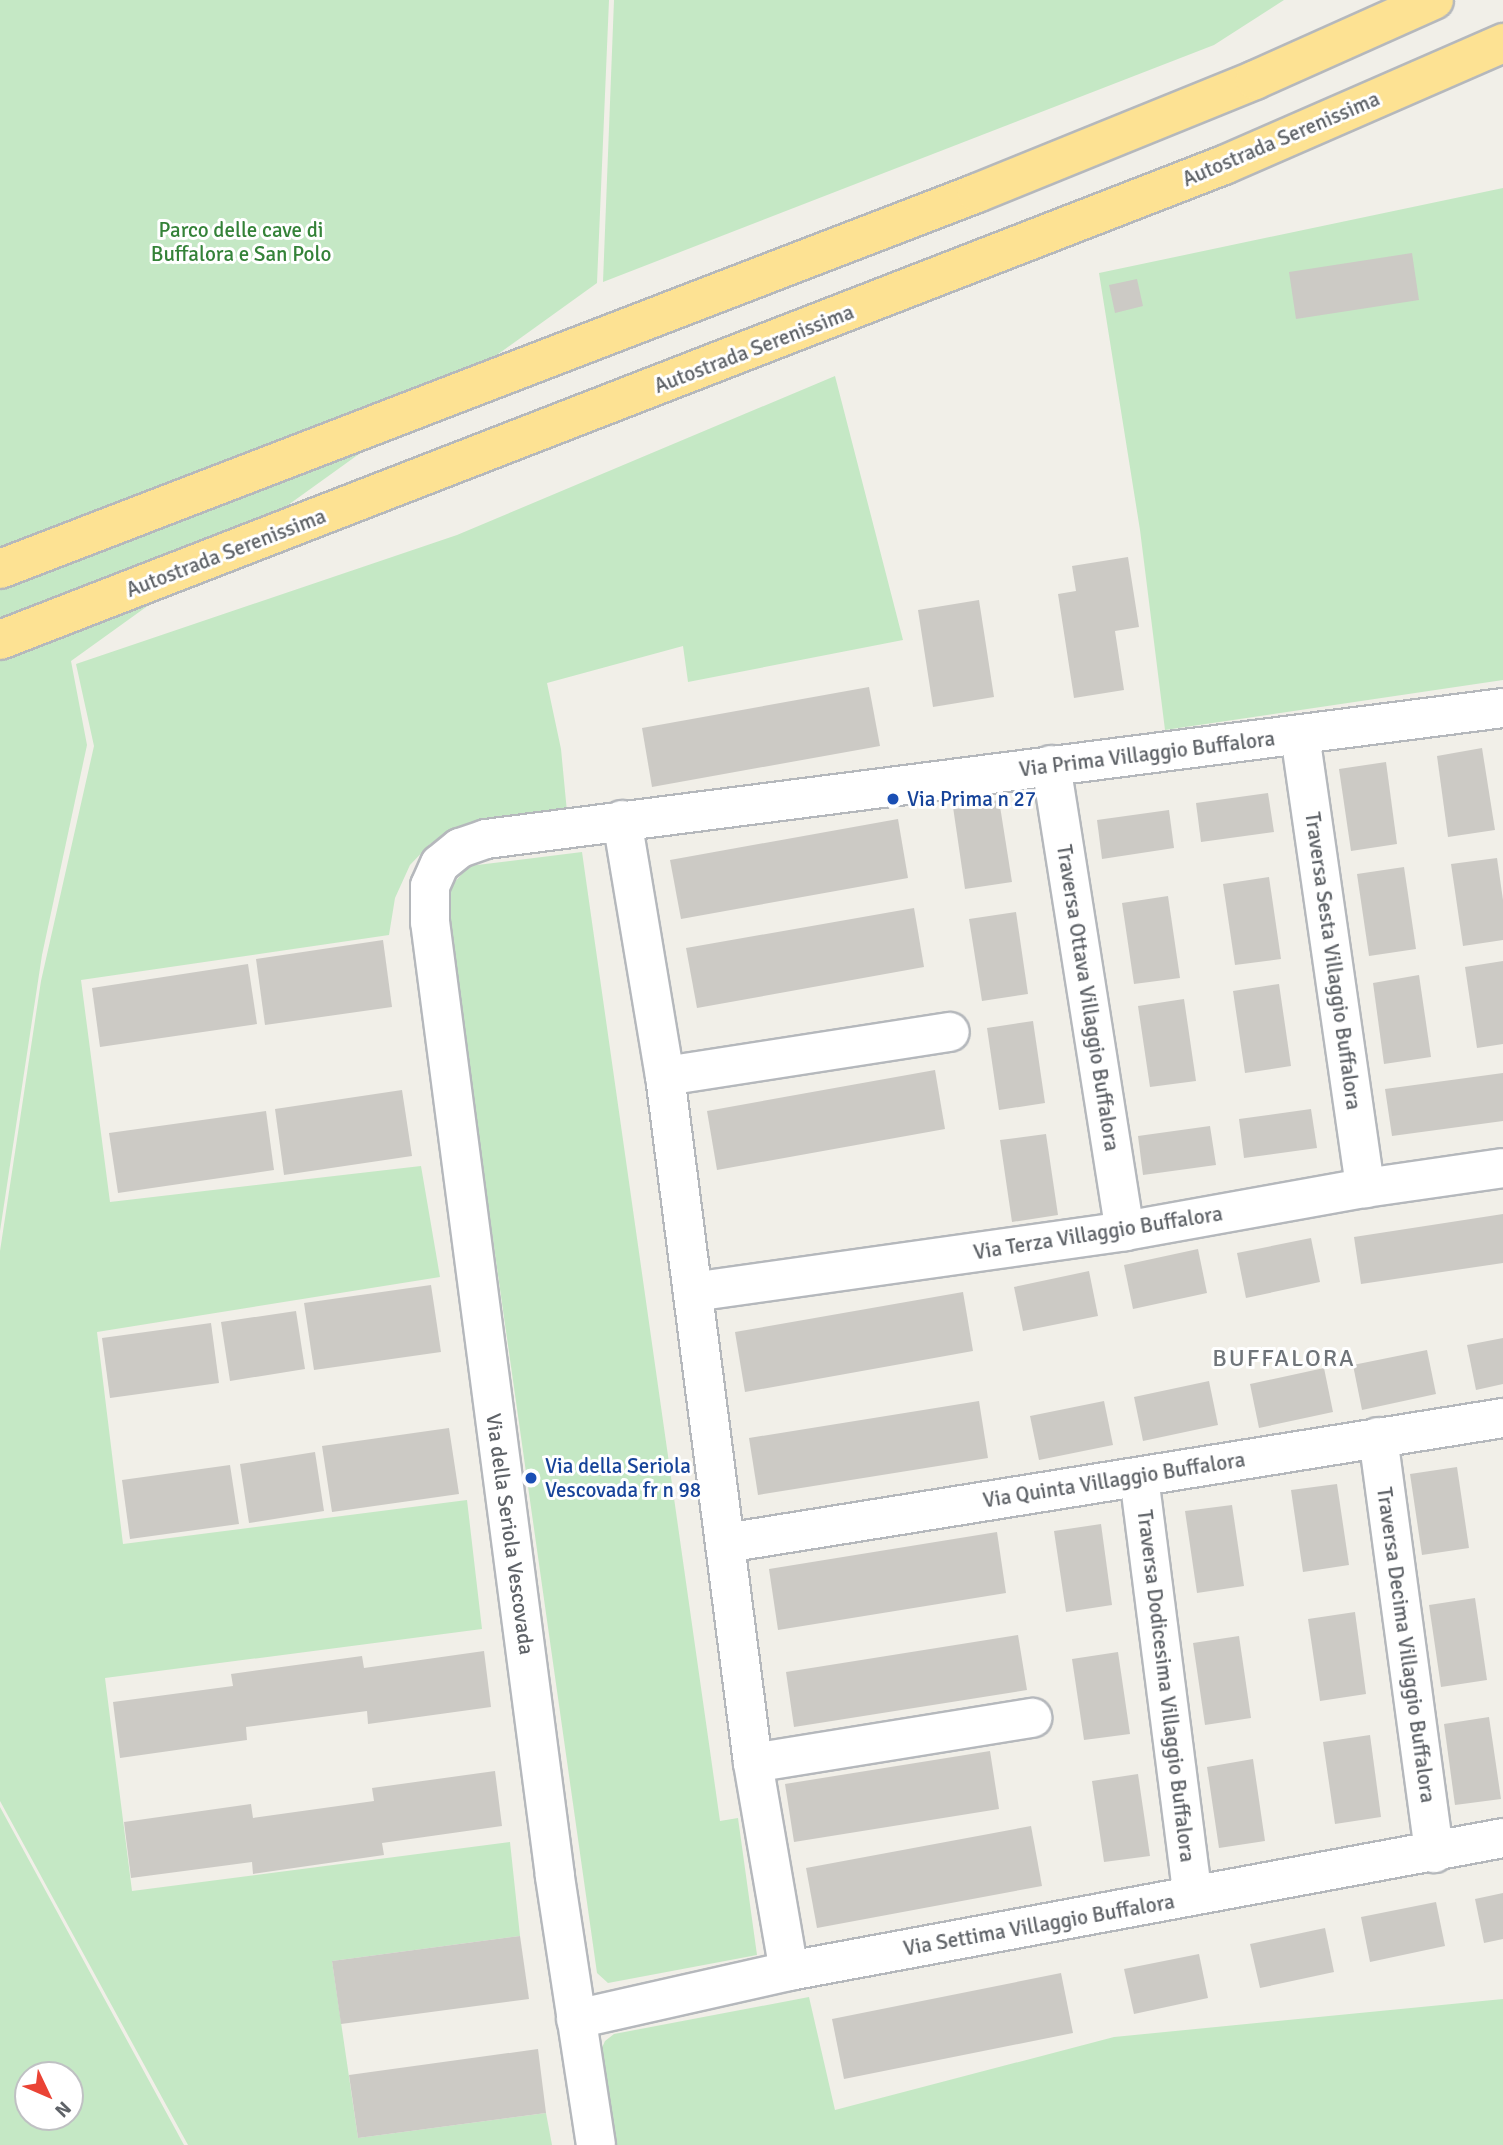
<!DOCTYPE html>
<html>
<head>
<meta charset="utf-8">
<style>
  body { margin:0 }
  #map { position:relative; width:1503px; height:2145px; overflow:hidden; background:#f1efe8; font-family:Signika,sans-serif }
  div>[style] { position:absolute }
  .green>* { inset:0; background:#c5e8c5 }
  .building>* { inset:0; background:#cccac5 }
  .roads { filter:drop-shadow(2px 0 #b5b8bc) drop-shadow(-2px 0 #b5b8bc) drop-shadow(0 2px #b5b8bc) drop-shadow(0 -2px #b5b8bc) }
  .minor>* { height:38px; margin:-19px; padding:0 19px; transform-origin:19px; border-radius:19px; background:#fff }
  .highway>* { height:38px; margin:-19px; padding:0 19px; transform-origin:19px; border-radius:19px; background:#fde293 }
  .dots>* { width:19px; height:19px; translate:-50% -50%; box-sizing:border-box; border:4px solid #fff; border-radius:50% }
  span { translate:-50% -50%; white-space:nowrap; text-align:center; line-height:1.15; -webkit-text-stroke:6px #fff; paint-order:stroke }
  .street-label { font-size:21px; color:#5f6368 }
  .park-label { font-size:21px; color:#348238 }
  .transit-label { font-size:21px; color:#164399 }
  .left { translate:0 -50%; text-align:left }
  .quarter-label { font-size:24px; color:#70757a; letter-spacing:2px }
  .north { position:absolute; left:14px; top:2061px; width:70px; height:70px; box-sizing:border-box; background:#fff; border:2px solid #bfc1c3; border-radius:50%; rotate:134deg; font-size:19px; font-weight:700; line-height:28px; text-align:center; color:#5f6368 }
  .north::after { content:''; display:block; margin:auto; width:24px; height:32px; background:#ea4335; clip-path:polygon(50% 0,100% 100%,50% 72%,0 100%) }
</style>
</head>
<body>
<div id="map">
  <div class="green">
    <div style="clip-path:polygon(0 0,609px 0,597px 283px,71px 661px,87px 745px,42px 955px,0 1231px)"></div>
    <div style="clip-path:polygon(614px 0,1284px 0,1214px 45px,603px 282px)"></div>
    <div style="clip-path:polygon(1503px 188px,1503px 680px,1165px 730px,1140px 530px,1099px 273px)"></div>
    <div style="clip-path:polygon(835px 376px,903px 640px,688px 682px,683px 646px,547px 683px,561px 749px,567px 812px,455px 830px,430px 844px,410px 865px,395px 898px,389px 935px,81px 980px,110px 1202px,421px 1166px,440px 1277px,97px 1332px,123px 1544px,467px 1500px,482px 1629px,105px 1678px,132px 1891px,510px 1842px,520px 1936px,332px 1961px,358px 2138px,546px 2113px,552px 2145px,188px 2145px,0 1801px,0 1251px,41px 981px,94px 746px,76px 664px,457px 535px)"></div>
    <div style="clip-path:polygon(582px 852px,720px 1821px,738px 1818px,757px 1955px,608px 1983px,597px 1973px,444px 894px,469px 866px)"></div>
    <div style="clip-path:polygon(evenodd,0 1807px,184px 2145px,0 2145px,0 1807px,28px 2075px,70px 2075px,70px 2117px,28px 2117px,28px 2075px)"></div>
    <div style="clip-path:polygon(809px 1997px,835px 2110px,1114px 2037px,1503px 1999px,1503px 2145px,613px 2145px,600px 2052px,605px 2041px,614px 2034px)"></div>
  </div>
  <div class="building">
    <div style="clip-path:polygon(1412px 253px,1419px 300px,1296px 319px,1289px 272px)"></div>
    <div style="clip-path:polygon(1137px 279px,1143px 306px,1115px 313px,1109px 285px)"></div>
    <div style="clip-path:polygon(1128px 557px,1139px 627px,1115px 631px,1124px 690px,1074px 698px,1058px 594px,1076px 591px,1072px 566px)"></div>
    <div style="clip-path:polygon(979px 600px,994px 697px,933px 707px,918px 610px)"></div>
    <div style="clip-path:polygon(869px 687px,880px 746px,652px 787px,642px 728px)"></div>
    <div style="clip-path:polygon(1482px 748px,1495px 830px,1448px 837px,1437px 756px)"></div>
    <div style="clip-path:polygon(1386px 762px,1397px 844px,1351px 851px,1339px 769px)"></div>
    <div style="clip-path:polygon(1268px 793px,1274px 832px,1201px 842px,1196px 803px)"></div>
    <div style="clip-path:polygon(999px 800px,1012px 882px,965px 889px,953px 807px)"></div>
    <div style="clip-path:polygon(1169px 810px,1174px 848px,1102px 859px,1097px 820px)"></div>
    <div style="clip-path:polygon(898px 819px,908px 878px,681px 919px,670px 860px)"></div>
    <div style="clip-path:polygon(1497px 858px,1503px 900px,1503px 940px,1463px 946px,1451px 864px)"></div>
    <div style="clip-path:polygon(1404px 867px,1416px 949px,1369px 956px,1357px 874px)"></div>
    <div style="clip-path:polygon(1269px 877px,1281px 959px,1235px 965px,1223px 884px)"></div>
    <div style="clip-path:polygon(1168px 896px,1180px 978px,1134px 984px,1122px 903px)"></div>
    <div style="clip-path:polygon(914px 908px,924px 967px,697px 1008px,686px 948px)"></div>
    <div style="clip-path:polygon(1016px 912px,1028px 994px,982px 1001px,969px 919px)"></div>
    <div style="clip-path:polygon(383px 940px,392px 1007px,265px 1025px,256px 959px)"></div>
    <div style="clip-path:polygon(1503px 961px,1503px 1044px,1477px 1048px,1465px 967px)"></div>
    <div style="clip-path:polygon(248px 964px,257px 1024px,100px 1047px,92px 988px)"></div>
    <div style="clip-path:polygon(1419px 975px,1431px 1057px,1384px 1064px,1373px 983px)"></div>
    <div style="clip-path:polygon(1279px 984px,1291px 1066px,1245px 1073px,1233px 991px)"></div>
    <div style="clip-path:polygon(1184px 999px,1196px 1081px,1150px 1087px,1138px 1006px)"></div>
    <div style="clip-path:polygon(1033px 1021px,1045px 1103px,999px 1110px,987px 1028px)"></div>
    <div style="clip-path:polygon(935px 1070px,945px 1129px,717px 1170px,707px 1111px)"></div>
    <div style="clip-path:polygon(1503px 1073px,1503px 1121px,1392px 1136px,1385px 1089px)"></div>
    <div style="clip-path:polygon(402px 1090px,412px 1156px,284px 1175px,275px 1109px)"></div>
    <div style="clip-path:polygon(1311px 1109px,1317px 1148px,1244px 1158px,1239px 1119px)"></div>
    <div style="clip-path:polygon(266px 1111px,274px 1170px,118px 1193px,109px 1133px)"></div>
    <div style="clip-path:polygon(1210px 1126px,1216px 1165px,1143px 1175px,1138px 1136px)"></div>
    <div style="clip-path:polygon(1046px 1134px,1058px 1215px,1012px 1222px,1000px 1140px)"></div>
    <div style="clip-path:polygon(1503px 1214px,1503px 1263px,1361px 1284px,1354px 1237px)"></div>
    <div style="clip-path:polygon(1311px 1238px,1320px 1282px,1246px 1298px,1237px 1253px)"></div>
    <div style="clip-path:polygon(1198px 1249px,1207px 1293px,1133px 1309px,1124px 1265px)"></div>
    <div style="clip-path:polygon(1089px 1271px,1098px 1316px,1023px 1331px,1014px 1287px)"></div>
    <div style="clip-path:polygon(431px 1285px,441px 1352px,314px 1370px,304px 1303px)"></div>
    <div style="clip-path:polygon(963px 1292px,973px 1351px,745px 1392px,735px 1332px)"></div>
    <div style="clip-path:polygon(296px 1311px,305px 1369px,230px 1381px,221px 1322px)"></div>
    <div style="clip-path:polygon(211px 1323px,219px 1383px,110px 1398px,102px 1338px)"></div>
    <div style="clip-path:polygon(1503px 1338px,1503px 1384px,1476px 1390px,1467px 1345px)"></div>
    <div style="clip-path:polygon(1427px 1350px,1436px 1394px,1362px 1410px,1353px 1365px)"></div>
    <div style="clip-path:polygon(1324px 1368px,1333px 1412px,1259px 1428px,1250px 1384px)"></div>
    <div style="clip-path:polygon(1209px 1381px,1218px 1425px,1143px 1441px,1134px 1397px)"></div>
    <div style="clip-path:polygon(979px 1401px,988px 1458px,758px 1495px,749px 1438px)"></div>
    <div style="clip-path:polygon(1104px 1401px,1113px 1445px,1039px 1460px,1030px 1416px)"></div>
    <div style="clip-path:polygon(449px 1428px,459px 1494px,332px 1512px,322px 1446px)"></div>
    <div style="clip-path:polygon(315px 1452px,324px 1511px,249px 1523px,240px 1464px)"></div>
    <div style="clip-path:polygon(230px 1465px,239px 1524px,130px 1539px,122px 1480px)"></div>
    <div style="clip-path:polygon(1457px 1467px,1469px 1548px,1422px 1555px,1410px 1474px)"></div>
    <div style="clip-path:polygon(1337px 1484px,1349px 1565px,1303px 1572px,1291px 1490px)"></div>
    <div style="clip-path:polygon(1232px 1505px,1244px 1586px,1197px 1593px,1185px 1511px)"></div>
    <div style="clip-path:polygon(1101px 1524px,1112px 1605px,1066px 1612px,1054px 1531px)"></div>
    <div style="clip-path:polygon(997px 1532px,1006px 1593px,778px 1630px,769px 1569px)"></div>
    <div style="clip-path:polygon(1475px 1598px,1487px 1680px,1441px 1687px,1429px 1605px)"></div>
    <div style="clip-path:polygon(1355px 1612px,1366px 1694px,1320px 1701px,1308px 1619px)"></div>
    <div style="clip-path:polygon(1018px 1635px,1027px 1690px,794px 1727px,786px 1672px)"></div>
    <div style="clip-path:polygon(1239px 1636px,1251px 1718px,1205px 1725px,1193px 1643px)"></div>
    <div style="clip-path:polygon(484px 1651px,491px 1707px,368px 1724px,367px 1711px,246px 1727px,247px 1740px,120px 1758px,113px 1702px,233px 1686px,231px 1674px,362px 1656px,364px 1668px)"></div>
    <div style="clip-path:polygon(1118px 1652px,1130px 1734px,1084px 1740px,1072px 1659px)"></div>
    <div style="clip-path:polygon(1489px 1717px,1501px 1799px,1455px 1805px,1444px 1724px)"></div>
    <div style="clip-path:polygon(1370px 1735px,1381px 1817px,1335px 1824px,1323px 1742px)"></div>
    <div style="clip-path:polygon(990px 1751px,999px 1809px,794px 1842px,785px 1784px)"></div>
    <div style="clip-path:polygon(1253px 1759px,1265px 1841px,1219px 1848px,1207px 1767px)"></div>
    <div style="clip-path:polygon(495px 1771px,502px 1826px,382px 1843px,384px 1855px,253px 1874px,252px 1862px,131px 1878px,124px 1822px,251px 1804px,253px 1818px,374px 1801px,372px 1788px)"></div>
    <div style="clip-path:polygon(1138px 1774px,1150px 1856px,1104px 1862px,1092px 1781px)"></div>
    <div style="clip-path:polygon(1031px 1826px,1042px 1886px,817px 1928px,806px 1868px)"></div>
    <div style="clip-path:polygon(1503px 1893px,1503px 1939px,1484px 1943px,1475px 1899px)"></div>
    <div style="clip-path:polygon(1436px 1902px,1445px 1946px,1370px 1962px,1361px 1917px)"></div>
    <div style="clip-path:polygon(1325px 1928px,1334px 1972px,1260px 1988px,1250px 1944px)"></div>
    <div style="clip-path:polygon(520px 1936px,529px 1999px,341px 2024px,332px 1961px)"></div>
    <div style="clip-path:polygon(1199px 1954px,1208px 1998px,1134px 2014px,1124px 1969px)"></div>
    <div style="clip-path:polygon(1061px 1973px,1073px 2033px,844px 2079px,832px 2019px)"></div>
    <div style="clip-path:polygon(538px 2049px,546px 2113px,358px 2138px,349px 2075px)"></div>
  </div>
  <div class="roads">
    <div class="minor">
      <div style="left:1300px;top:735px;width:458px;rotate:81.8deg"></div>
      <div style="left:1051px;top:765px;width:472px;rotate:81deg"></div>
      <div style="left:622px;top:820px;width:260px;rotate:80.5deg"></div>
      <div style="left:665px;top:1076px;width:693px;rotate:82.7deg"></div>
      <div style="left:753px;top:1763px;width:211px;rotate:80.2deg"></div>
      <div style="left:665px;top:1076px;width:288px;rotate:-8.8deg"></div>
      <div style="left:693px;top:1292px;width:436px;rotate:-8deg"></div>
      <div style="left:1125px;top:1231px;width:244px;rotate:-10.2deg"></div>
      <div style="left:1365px;top:1188px;width:139px;rotate:-8.2deg"></div>
      <div style="left:1378px;top:1437px;width:420px;rotate:82.3deg"></div>
      <div style="left:1139px;top:1477px;width:422px;rotate:82.7deg"></div>
      <div style="left:726px;top:1543px;width:787px;rotate:-9.14deg"></div>
      <div style="left:753px;top:1763px;width:283px;rotate:-9.2deg"></div>
      <div style="left:576px;top:2019px;width:218px;rotate:-12.7deg"></div>
      <div style="left:789px;top:1971px;width:726px;rotate:-10.55deg"></div>
      <div style="left:596px;top:2145px;width:272px;rotate:-98.7deg"></div>
      <div style="left:555px;top:1876px;width:962px;rotate:-97.46deg"></div>
      <div style="left:430px;top:922px;width:36px;rotate:-90deg"></div>
      <div style="left:430px;top:886px;width:24px;rotate:-66deg"></div>
      <div style="left:440px;top:864px;width:26px;rotate:-39deg"></div>
      <div style="left:460px;top:848px;width:28px;rotate:-19deg"></div>
      <div style="left:486px;top:839px;width:1025px;rotate:-7.34deg"></div>
    </div>
    <div class="highway">
      <div style="left:0;top:569px;width:1047px;rotate:-21.05deg"></div>
      <div style="left:977px;top:193px;width:300px;rotate:-22.1deg"></div>
      <div style="left:1255px;top:80px;width:196px;rotate:-24.1deg"></div>
      <div style="left:0;top:640px;width:1313px;rotate:-21.21deg"></div>
      <div style="left:1224px;top:165px;width:305px;rotate:-23.6deg"></div>
    </div>
  </div>
  <div class="dots">
    <div style="left:893px;top:799px;background:#1a4fb4"></div>
    <div style="left:531px;top:1478px;background:#1a4fb4"></div>
  </div>
  <div class="street-label">
    <span style="left:1281px;top:139px;rotate:-23deg">Autostrada Serenissima</span>
    <span style="left:754px;top:349px;rotate:-21deg">Autostrada Serenissima</span>
    <span style="left:226px;top:553px;rotate:-21deg">Autostrada Serenissima</span>
    <span style="left:1147px;top:754px;rotate:-7deg">Via Prima Villaggio Buffalora</span>
    <span style="left:1333px;top:961px;rotate:82deg">Traversa Sesta Villaggio Buffalora</span>
    <span style="left:1088px;top:998px;rotate:81deg">Traversa Ottava Villaggio Buffalora</span>
    <span style="left:1098px;top:1233px;rotate:-9deg">Via Terza Villaggio Buffalora</span>
    <span style="left:1114px;top:1480px;rotate:-9deg">Via Quinta Villaggio Buffalora</span>
    <span style="left:510px;top:1534px;rotate:82deg">Via della Seriola Vescovada</span>
    <span style="left:1406px;top:1645px;rotate:82deg">Traversa Decima Villaggio Buffalora</span>
    <span style="left:1166px;top:1686px;rotate:83deg">Traversa Dodicesima Villaggio Buffalora</span>
    <span style="left:1039px;top:1925px;rotate:-10deg">Via Settima Villaggio Buffalora</span>
  </div>
  <div class="park-label">
    <span style="left:241px;top:242px">Parco delle cave di<br>Buffalora e San Polo</span>
  </div>
  <div class="transit-label">
    <span class="left" style="left:907px;top:799px">Via Prima n 27</span>
    <span class="left" style="left:545px;top:1478px">Via della Seriola<br>Vescovada fr n 98</span>
  </div>
  <div class="quarter-label">
    <span style="left:1284px;top:1359px">BUFFALORA</span>
  </div>
  <div class="north">N</div>
</div>
</body>
</html>
